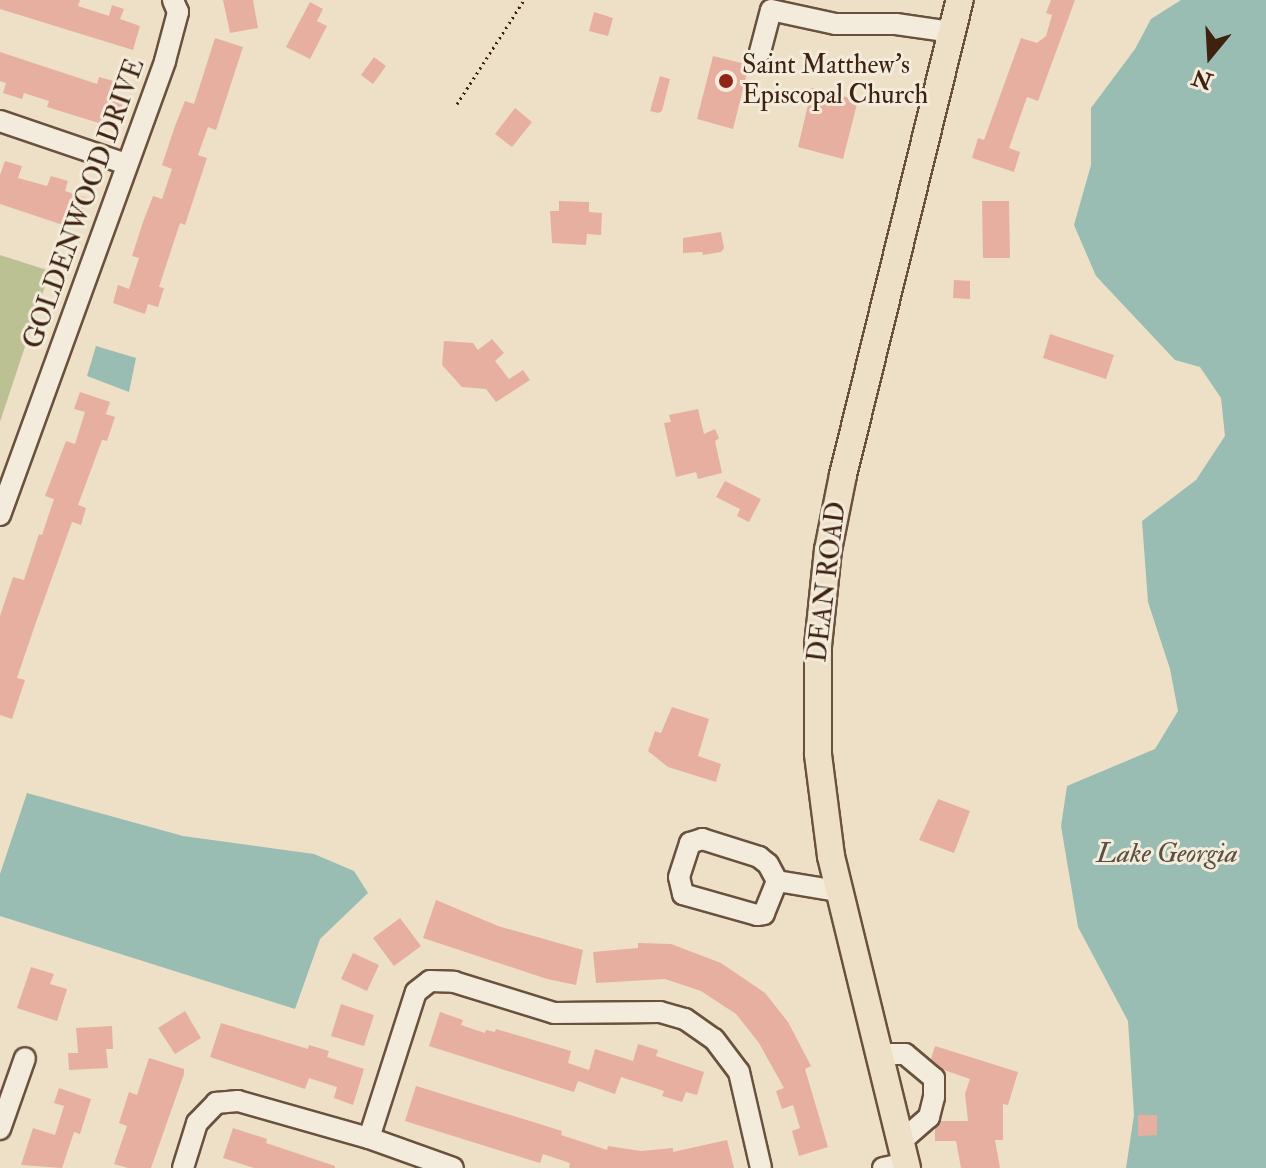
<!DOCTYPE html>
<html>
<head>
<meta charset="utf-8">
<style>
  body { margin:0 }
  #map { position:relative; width:1266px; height:1168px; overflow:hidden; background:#ede0c7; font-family:"IM FELL Double Pica",serif }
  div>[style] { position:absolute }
  .green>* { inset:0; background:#bcc193 }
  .water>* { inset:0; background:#99bdb3 }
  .building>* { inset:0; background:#e7af9f }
  .path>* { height:3px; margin-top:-1.5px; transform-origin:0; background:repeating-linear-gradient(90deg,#3f2110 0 2px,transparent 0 6px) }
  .roads { filter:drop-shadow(2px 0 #6a513e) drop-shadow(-2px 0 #6a513e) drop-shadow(0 2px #6a513e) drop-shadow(0 -2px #6a513e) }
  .minor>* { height:20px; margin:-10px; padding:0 10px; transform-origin:10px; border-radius:10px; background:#f3ebdb }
  .major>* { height:26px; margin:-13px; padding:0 13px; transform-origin:13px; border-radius:13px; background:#ede0c7 }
  .dots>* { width:22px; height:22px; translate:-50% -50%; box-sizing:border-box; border:4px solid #f3ebdb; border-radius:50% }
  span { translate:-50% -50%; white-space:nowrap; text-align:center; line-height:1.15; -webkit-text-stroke:6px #f3ebdb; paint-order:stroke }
  .poi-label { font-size:26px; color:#3f2110 }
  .left { translate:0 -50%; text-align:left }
  .street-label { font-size:26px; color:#3f2110 }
  .water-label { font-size:28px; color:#5a5041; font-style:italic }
  .north { position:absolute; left:1170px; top:16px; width:80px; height:80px; -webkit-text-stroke:6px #f3ebdb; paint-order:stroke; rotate:198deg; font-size:22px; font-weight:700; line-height:32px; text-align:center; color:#3f2110 }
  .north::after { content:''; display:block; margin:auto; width:28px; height:36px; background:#3f2110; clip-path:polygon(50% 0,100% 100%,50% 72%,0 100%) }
</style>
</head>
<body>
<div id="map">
  <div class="green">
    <div style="clip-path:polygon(0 255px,50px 271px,0 422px)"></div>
  </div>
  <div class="water">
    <div style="clip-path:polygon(1181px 0,1266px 0,1266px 1168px,1126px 1168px,1134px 1115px,1128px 1021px,1078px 927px,1061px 826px,1067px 786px,1155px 749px,1178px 711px,1170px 669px,1148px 602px,1142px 521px,1196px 480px,1225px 436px,1221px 398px,1200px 367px,1175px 360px,1096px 276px,1074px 225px,1091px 165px,1091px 108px,1135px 49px,1151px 19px)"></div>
    <div style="clip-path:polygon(96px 346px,136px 358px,129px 392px,87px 376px)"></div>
    <div style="clip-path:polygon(27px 793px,183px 836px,314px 854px,354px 871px,368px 893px,320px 939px,295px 1009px,0 916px,0 874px)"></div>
  </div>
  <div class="building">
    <div style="clip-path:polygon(0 0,80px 0,78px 6px,109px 16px,112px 5px,124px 9px,120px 19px,140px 26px,133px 50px,0 9px)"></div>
    <div style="clip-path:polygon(223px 0,253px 0,258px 28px,230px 33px)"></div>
    <div style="clip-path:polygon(1051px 0,1075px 0,1038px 101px,1027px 97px,1009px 148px,1020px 152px,1014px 172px,972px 158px,978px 138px,984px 140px,1021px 38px,1037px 43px,1046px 36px,1052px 15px,1046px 13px)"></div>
    <div style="clip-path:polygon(310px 2px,323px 9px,317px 21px,327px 26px,310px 59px,286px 47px)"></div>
    <div style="clip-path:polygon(594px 12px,613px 18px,608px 36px,589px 31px)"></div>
    <div style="clip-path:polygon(215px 38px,243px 47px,216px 130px,208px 127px,198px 155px,207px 158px,185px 225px,180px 223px,159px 287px,164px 288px,158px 307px,148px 304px,145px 314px,113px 303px,118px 285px,129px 289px,139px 258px,132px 256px,143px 222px,153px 196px,162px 199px,172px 169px,162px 165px,175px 126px,185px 101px,194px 104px)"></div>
    <div style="clip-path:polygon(0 52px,97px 84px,99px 77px,117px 82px,113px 94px,125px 97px,115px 128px,47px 107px,49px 101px,24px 93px,22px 99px,3px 93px,6px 83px,0 81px)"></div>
    <div style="clip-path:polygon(713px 56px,749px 65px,733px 129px,697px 119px)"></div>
    <div style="clip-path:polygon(374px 57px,386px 66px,373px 84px,361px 75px)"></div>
    <div style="clip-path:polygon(660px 76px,670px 79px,662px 111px,658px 113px,650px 111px)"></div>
    <div style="clip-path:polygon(812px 88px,858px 100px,843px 159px,798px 147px)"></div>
    <div style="clip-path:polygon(515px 108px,532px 122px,512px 147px,495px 134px)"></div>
    <div style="clip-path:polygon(5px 161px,22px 166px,18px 178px,47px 186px,51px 176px,68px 181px,65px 191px,87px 198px,79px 221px,69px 218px,66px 226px,0 204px,0 175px)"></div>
    <div style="clip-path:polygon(559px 201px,589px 202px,589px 212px,602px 213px,601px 235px,587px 234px,586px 245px,552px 243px,550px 211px,559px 211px)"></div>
    <div style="clip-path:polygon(982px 201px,1009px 201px,1010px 258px,983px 258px)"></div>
    <div style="clip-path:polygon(721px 232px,724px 248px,721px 252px,703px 255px,702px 252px,683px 253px,683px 238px)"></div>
    <div style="clip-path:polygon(954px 280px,970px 281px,970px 299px,953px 298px)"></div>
    <div style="clip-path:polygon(1050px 334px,1114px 355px,1106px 379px,1043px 358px)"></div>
    <div style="clip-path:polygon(492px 339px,504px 353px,495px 361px,509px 379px,523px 370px,530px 380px,496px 402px,486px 389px,462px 387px,442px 365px,444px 341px,473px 343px,478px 350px)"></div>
    <div style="clip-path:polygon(80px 392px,110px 402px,106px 414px,115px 417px,107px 441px,102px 440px,78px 505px,86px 508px,81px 525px,72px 522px,35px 625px,17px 678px,25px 680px,12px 719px,0 715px,0 616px,13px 577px,24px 580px,39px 534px,42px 535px,54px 499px,45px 496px,66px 441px,75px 444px,85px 412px,74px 409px)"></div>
    <div style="clip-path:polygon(698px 409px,704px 434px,715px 429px,719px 438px,715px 441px,722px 473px,698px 479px,696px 472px,676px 477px,664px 423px,671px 422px,669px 415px)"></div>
    <div style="clip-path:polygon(725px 481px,761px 499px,749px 522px,737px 516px,740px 509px,716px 497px)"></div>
    <div style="clip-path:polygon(672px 707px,709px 719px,698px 756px,721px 764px,716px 782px,668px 767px,648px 751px,655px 731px,661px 733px)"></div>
    <div style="clip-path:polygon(938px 799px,970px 811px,954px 853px,919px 840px)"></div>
    <div style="clip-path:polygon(436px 900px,498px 926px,583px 950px,576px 985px,547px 979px,423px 938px)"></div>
    <div style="clip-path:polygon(400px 918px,421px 946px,394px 966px,373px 938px)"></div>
    <div style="clip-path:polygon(638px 943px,671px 944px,721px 963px,765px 993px,788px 1022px,811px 1066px,805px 1069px,828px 1147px,799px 1156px,792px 1131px,800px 1128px,793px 1105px,782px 1109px,776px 1091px,784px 1088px,759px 1043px,736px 1014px,701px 991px,665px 979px,596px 983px,593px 952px,638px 948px)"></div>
    <div style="clip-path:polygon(353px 953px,379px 965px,367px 991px,341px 979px)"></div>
    <div style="clip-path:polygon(31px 967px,54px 974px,50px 984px,67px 989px,57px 1021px,17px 1008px)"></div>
    <div style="clip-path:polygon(341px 1004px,374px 1015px,364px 1046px,331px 1036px)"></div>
    <div style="clip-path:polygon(185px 1011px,201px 1038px,175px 1054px,158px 1028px)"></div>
    <div style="clip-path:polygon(440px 1012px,463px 1020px,461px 1025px,485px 1033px,486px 1030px,495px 1032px,496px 1029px,571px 1051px,568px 1063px,589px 1070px,595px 1049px,633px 1061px,638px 1044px,658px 1050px,656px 1056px,704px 1072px,697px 1095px,686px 1092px,682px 1102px,662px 1096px,664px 1091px,621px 1077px,615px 1094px,578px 1081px,574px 1092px,429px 1046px)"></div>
    <div style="clip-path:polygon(221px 1023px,308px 1049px,309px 1045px,329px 1051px,327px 1057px,364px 1069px,353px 1105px,334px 1098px,337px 1087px,309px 1078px,305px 1089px,210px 1057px)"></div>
    <div style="clip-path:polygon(112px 1026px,113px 1049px,106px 1049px,108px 1068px,69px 1070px,68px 1053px,78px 1053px,76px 1028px)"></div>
    <div style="clip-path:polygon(935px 1046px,1018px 1072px,1008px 1105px,1003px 1104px,1003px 1140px,995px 1140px,1000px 1168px,961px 1168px,956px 1141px,935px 1141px,935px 1129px,941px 1121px,968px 1121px,965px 1094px,970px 1079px,944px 1070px,931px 1059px)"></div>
    <div style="clip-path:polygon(149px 1058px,184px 1069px,184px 1074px,151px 1168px,128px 1168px,114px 1164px,127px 1126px,119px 1123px,129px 1092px,137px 1095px)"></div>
    <div style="clip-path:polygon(416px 1086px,562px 1131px,561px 1135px,607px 1150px,608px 1146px,641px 1151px,673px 1148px,673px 1152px,727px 1140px,734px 1168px,569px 1168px,570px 1163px,543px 1154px,540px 1163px,405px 1121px)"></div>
    <div style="clip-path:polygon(59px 1088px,91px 1099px,80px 1134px,74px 1132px,62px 1168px,21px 1165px,33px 1128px,55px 1135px,64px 1106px,54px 1103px)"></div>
    <div style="clip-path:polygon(1138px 1115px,1157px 1115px,1157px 1135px,1138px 1136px)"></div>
    <div style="clip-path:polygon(233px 1128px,267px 1139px,266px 1143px,335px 1166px,335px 1168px,254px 1168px,223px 1158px)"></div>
  </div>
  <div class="path">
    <div style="left:457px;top:104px;width:124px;rotate:-57.2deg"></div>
  </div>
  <div class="roads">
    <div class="minor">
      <div style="left:760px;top:52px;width:43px;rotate:-75.3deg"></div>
      <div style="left:771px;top:10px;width:66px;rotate:12.3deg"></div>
      <div style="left:835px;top:24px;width:61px"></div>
      <div style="left:896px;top:24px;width:57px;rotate:8.1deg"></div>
      <div style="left:0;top:121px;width:133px;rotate:18.8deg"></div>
      <div style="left:0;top:515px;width:483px;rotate:-70deg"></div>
      <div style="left:165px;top:61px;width:51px;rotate:-75.1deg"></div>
      <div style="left:178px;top:12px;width:13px;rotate:-113deg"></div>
      <div style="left:702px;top:839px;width:60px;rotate:17.5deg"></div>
      <div style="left:759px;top:857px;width:11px;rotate:38deg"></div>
      <div style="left:768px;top:864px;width:19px;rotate:62deg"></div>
      <div style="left:777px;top:881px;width:35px;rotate:112deg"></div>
      <div style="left:764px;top:914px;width:7px;rotate:172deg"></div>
      <div style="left:757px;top:915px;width:77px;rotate:-164.2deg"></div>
      <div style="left:683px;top:894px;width:17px;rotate:-103deg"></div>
      <div style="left:679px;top:877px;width:36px;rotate:-72deg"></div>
      <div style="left:690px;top:843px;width:13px;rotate:-18deg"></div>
      <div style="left:777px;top:881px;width:62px;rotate:9.3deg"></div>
      <div style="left:878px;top:1054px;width:27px"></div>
      <div style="left:905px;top:1054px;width:38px;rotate:40deg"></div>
      <div style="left:934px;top:1078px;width:19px;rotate:90deg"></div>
      <div style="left:934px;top:1097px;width:21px;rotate:104deg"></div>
      <div style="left:929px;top:1117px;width:38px;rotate:139deg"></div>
      <div style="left:0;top:1129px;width:75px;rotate:-70.6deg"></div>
      <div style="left:369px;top:1138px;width:153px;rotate:-72.2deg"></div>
      <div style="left:416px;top:992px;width:18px;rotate:-38deg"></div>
      <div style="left:430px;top:981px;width:24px;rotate:2deg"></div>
      <div style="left:454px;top:982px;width:105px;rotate:17.2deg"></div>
      <div style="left:554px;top:1013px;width:106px;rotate:-0.5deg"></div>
      <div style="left:660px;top:1012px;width:26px;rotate:16deg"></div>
      <div style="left:685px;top:1019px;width:35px;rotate:35deg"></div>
      <div style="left:714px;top:1039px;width:41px;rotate:52.9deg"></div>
      <div style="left:739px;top:1072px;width:98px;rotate:77.1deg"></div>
      <div style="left:183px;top:1168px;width:47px;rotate:-72.7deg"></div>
      <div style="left:197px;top:1123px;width:28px;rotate:-46deg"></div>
      <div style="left:216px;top:1103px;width:22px;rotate:-5deg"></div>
      <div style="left:238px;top:1101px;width:136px;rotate:15.8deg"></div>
      <div style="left:369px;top:1138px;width:89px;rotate:19.7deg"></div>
      <div style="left:883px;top:1168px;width:24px;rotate:-12deg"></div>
    </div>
    <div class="major">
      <div style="left:907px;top:1168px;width:321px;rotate:-103.7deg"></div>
      <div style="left:831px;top:856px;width:103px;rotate:-97.3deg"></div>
      <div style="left:818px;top:754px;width:108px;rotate:-90deg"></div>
      <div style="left:818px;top:646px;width:97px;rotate:-84.1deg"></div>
      <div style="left:828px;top:550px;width:76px;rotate:-78.7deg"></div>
      <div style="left:843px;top:475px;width:489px;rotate:-76.2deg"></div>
    </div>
  </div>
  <div class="dots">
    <div style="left:726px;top:81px;background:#8f2418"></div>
  </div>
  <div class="poi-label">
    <span class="left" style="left:742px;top:81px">Saint Matthew's<br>Episcopal Church</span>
  </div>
  <div class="street-label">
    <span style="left:85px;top:204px;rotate:-70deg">GOLDENWOOD DRIVE</span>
    <span style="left:828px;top:582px;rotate:-83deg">DEAN ROAD</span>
  </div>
  <div class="water-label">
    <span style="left:1167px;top:854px">Lake Georgia</span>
  </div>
  <div class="north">N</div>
</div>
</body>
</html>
